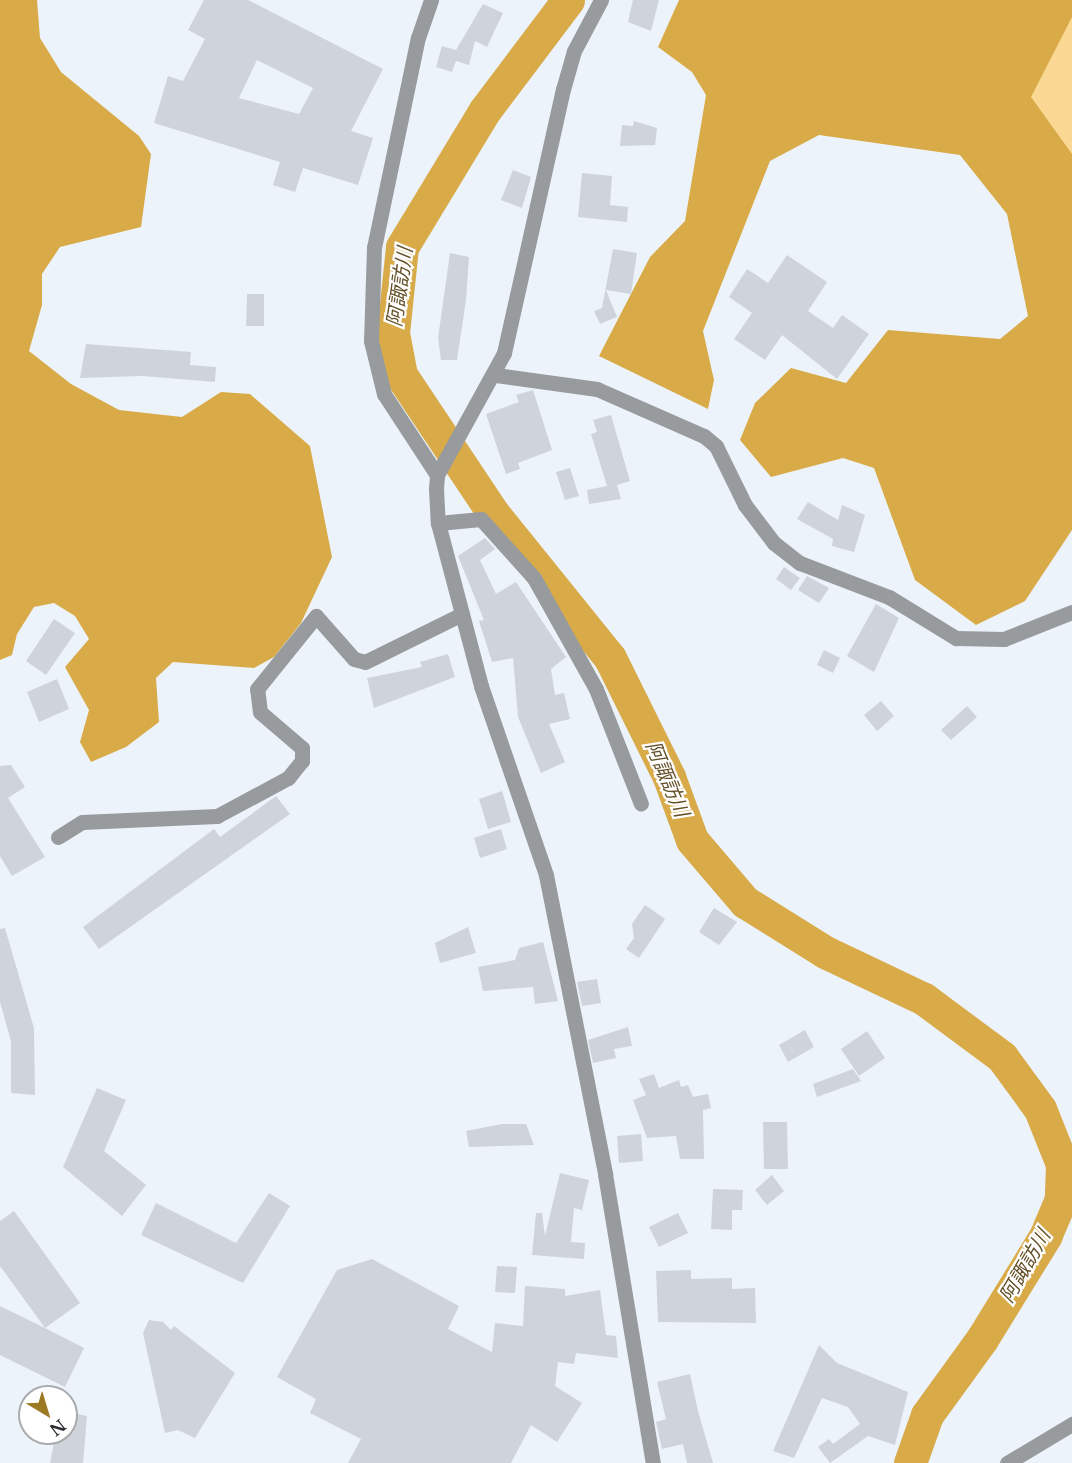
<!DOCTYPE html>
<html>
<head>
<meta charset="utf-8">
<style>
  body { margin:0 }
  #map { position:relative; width:1072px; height:1463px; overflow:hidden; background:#edf3fb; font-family:"Libre Baskerville","Noto Sans JP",serif }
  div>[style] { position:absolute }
  .green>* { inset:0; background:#fad792 }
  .forest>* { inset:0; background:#d8ab48 }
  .river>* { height:33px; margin:-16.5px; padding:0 16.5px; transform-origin:16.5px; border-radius:16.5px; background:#d8aa48 }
  .building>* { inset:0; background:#cfd4dc }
  .minor>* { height:15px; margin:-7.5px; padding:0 7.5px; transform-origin:7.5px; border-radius:7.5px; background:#989b9e }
  .tertiary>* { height:15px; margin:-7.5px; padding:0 7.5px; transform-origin:7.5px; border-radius:7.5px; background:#989b9e }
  span { translate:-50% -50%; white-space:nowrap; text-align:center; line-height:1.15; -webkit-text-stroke:4.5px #fff; paint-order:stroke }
  .water-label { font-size:20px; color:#645028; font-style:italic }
  .north { position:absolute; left:18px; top:1385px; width:60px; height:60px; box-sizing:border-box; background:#fff; border:2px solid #aaabac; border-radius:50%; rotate:142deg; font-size:16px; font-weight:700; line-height:24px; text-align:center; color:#2a2c2f }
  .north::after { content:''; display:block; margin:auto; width:21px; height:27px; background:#9d7925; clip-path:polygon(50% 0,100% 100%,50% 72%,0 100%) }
</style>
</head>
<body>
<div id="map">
  <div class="green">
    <div style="clip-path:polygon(1072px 0,1072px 197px,1005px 75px)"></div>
  </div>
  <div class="forest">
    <div style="clip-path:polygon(0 0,37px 0,40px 38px,61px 72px,139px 136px,151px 154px,141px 227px,60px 247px,42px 274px,42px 305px,29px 351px,71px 384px,119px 410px,182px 417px,221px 392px,250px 394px,310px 446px,332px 557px,301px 623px,274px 657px,254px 668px,173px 662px,156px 678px,159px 722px,126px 747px,91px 762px,80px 742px,89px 710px,65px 667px,89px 639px,75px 616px,54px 603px,34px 607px,17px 634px,12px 655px,0 660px)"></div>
    <div style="clip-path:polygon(679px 0,1072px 0,1072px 17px,1031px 97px,1072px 154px,1072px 530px,1025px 601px,976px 625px,915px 580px,874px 468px,843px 458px,771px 477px,740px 440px,755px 403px,791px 368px,846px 383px,888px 330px,1000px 339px,1028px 316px,1007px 214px,960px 155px,819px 135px,770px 161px,703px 331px,714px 380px,708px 409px,599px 356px,650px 257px,685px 221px,706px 95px,692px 72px,658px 47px)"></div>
  </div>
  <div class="river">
    <div style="left:568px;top:0;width:138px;rotate:127deg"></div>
    <div style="left:485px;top:110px;width:160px;rotate:121.2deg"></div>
    <div style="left:402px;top:247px;width:86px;rotate:96deg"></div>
    <div style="left:393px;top:333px;width:43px;rotate:79.2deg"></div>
    <div style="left:401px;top:375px;width:166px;rotate:56.3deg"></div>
    <div style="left:493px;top:513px;width:186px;rotate:51.1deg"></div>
    <div style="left:610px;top:658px;width:133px;rotate:63.6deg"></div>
    <div style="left:669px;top:777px;width:67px;rotate:69.9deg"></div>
    <div style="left:692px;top:840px;width:82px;rotate:49.5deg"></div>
    <div style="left:745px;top:902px;width:94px;rotate:32deg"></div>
    <div style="left:825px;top:952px;width:110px;rotate:25.4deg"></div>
    <div style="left:924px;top:999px;width:97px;rotate:36.6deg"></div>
    <div style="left:1002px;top:1057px;width:64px;rotate:53.8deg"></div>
    <div style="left:1040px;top:1109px;width:59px;rotate:68.2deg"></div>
    <div style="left:1062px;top:1164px;width:35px;rotate:92deg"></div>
    <div style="left:1061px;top:1199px;width:39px;rotate:113deg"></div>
    <div style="left:1046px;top:1235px;width:122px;rotate:121.6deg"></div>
    <div style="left:982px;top:1339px;width:94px;rotate:125.9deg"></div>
    <div style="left:927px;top:1415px;width:51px;rotate:109.5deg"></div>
  </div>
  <div class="building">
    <div style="clip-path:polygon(evenodd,204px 0,248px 0,383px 69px,351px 131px,373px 138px,358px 185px,303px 168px,295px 192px,273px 185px,280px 162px,154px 123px,168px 76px,183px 81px,205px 39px,188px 30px,204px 0,257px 60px,313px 88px,299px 114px,239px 98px,257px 60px)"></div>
    <div style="clip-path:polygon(633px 0,659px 0,651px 31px,628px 22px)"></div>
    <div style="clip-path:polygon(483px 4px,503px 13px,487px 47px,475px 41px,469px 65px,456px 61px,452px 72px,436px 67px,442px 46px,456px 50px)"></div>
    <div style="clip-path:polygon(634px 121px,657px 128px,655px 145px,620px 146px,622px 125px,633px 126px)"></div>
    <div style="clip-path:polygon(513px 170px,531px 177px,522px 208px,501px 200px)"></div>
    <div style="clip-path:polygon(582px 173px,612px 176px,610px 205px,628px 207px,627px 222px,578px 217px)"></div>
    <div style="clip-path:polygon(613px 249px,637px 253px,631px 294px,606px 290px,617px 317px,600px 324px,594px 311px,602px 308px)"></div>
    <div style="clip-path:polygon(450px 253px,469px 257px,466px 300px,457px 360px,441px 360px,438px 338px)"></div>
    <div style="clip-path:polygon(787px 255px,827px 282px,808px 311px,833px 328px,842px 315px,869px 334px,837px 379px,782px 335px,765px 360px,734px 339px,752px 313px,729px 297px,747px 269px,768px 283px)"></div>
    <div style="clip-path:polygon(247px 294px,264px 294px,264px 326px,246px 326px)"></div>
    <div style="clip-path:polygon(86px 344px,191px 352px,190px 365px,216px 367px,215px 382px,143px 376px,80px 378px)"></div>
    <div style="clip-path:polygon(533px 390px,552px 450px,518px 463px,520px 469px,506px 474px,486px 414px,519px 402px,516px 395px)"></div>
    <div style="clip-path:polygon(611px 415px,630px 481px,617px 485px,621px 499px,589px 504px,587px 490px,607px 486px,591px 434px,597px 432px,593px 420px)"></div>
    <div style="clip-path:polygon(570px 468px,579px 496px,565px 500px,556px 472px)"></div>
    <div style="clip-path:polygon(808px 502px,838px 520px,842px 505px,865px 515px,854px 552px,832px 546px,833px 539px,797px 519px)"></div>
    <div style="clip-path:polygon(485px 538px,495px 549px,480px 560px,496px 594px,516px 582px,566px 657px,551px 669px,555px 695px,564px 693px,570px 719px,549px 724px,565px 762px,541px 773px,518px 717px,513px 658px,492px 662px,479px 621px,484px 620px,458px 556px)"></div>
    <div style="clip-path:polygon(784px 567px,800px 578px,791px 590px,776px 579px)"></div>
    <div style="clip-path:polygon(807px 576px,829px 588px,819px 603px,798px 590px)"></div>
    <div style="clip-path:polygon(876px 604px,899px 618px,874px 672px,847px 656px)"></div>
    <div style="clip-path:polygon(54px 619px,75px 633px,46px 675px,26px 661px)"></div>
    <div style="clip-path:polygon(824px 650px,840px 658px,833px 673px,817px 665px)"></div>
    <div style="clip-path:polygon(448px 654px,455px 677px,374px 708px,367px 678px,422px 667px,420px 662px)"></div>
    <div style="clip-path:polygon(57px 679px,69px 709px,39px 722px,27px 692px)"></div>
    <div style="clip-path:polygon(881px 701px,894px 716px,877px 731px,864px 715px)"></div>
    <div style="clip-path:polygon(967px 706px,977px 717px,951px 740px,941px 730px)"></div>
    <div style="clip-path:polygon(11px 765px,25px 787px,8px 798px,45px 857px,12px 876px,0 856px,0 766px)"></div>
    <div style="clip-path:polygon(502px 791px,511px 822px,488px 829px,479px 799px)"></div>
    <div style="clip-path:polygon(276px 796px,290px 814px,99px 949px,83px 927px,214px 829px,220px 837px)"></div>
    <div style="clip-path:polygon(501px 829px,507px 849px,480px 858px,474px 838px)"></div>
    <div style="clip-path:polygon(645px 905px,665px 919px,639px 958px,626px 949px,634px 938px,632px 924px)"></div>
    <div style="clip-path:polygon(714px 908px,737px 922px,719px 945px,699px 932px)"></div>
    <div style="clip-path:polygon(468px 927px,476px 953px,440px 963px,435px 943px)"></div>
    <div style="clip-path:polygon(5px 928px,34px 1028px,35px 1095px,11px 1093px,11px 1041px,0 1002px,0 929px)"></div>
    <div style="clip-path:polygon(543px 942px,558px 1001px,535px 1004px,533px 987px,483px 991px,478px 967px,515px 960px,519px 948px)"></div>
    <div style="clip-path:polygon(597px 979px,601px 1003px,582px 1006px,577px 982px)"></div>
    <div style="clip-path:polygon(628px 1027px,632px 1046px,614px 1049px,616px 1058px,593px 1063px,588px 1040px)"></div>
    <div style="clip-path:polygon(805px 1030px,814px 1047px,788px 1062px,779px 1045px)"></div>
    <div style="clip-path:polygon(867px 1031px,885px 1058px,859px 1076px,841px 1049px)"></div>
    <div style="clip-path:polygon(853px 1069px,861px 1081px,817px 1097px,813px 1084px)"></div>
    <div style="clip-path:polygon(654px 1074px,659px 1088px,679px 1080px,681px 1087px,688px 1085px,693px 1097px,708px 1094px,711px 1108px,703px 1110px,704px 1159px,680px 1159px,676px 1136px,647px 1138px,633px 1100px,646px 1095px,639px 1079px)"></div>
    <div style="clip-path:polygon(97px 1088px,126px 1100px,104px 1151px,146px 1185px,122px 1216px,63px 1167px)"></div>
    <div style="clip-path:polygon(763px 1122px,787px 1122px,788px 1169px,764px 1169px)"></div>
    <div style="clip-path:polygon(502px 1124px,526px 1124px,534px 1145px,469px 1147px,466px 1131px)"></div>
    <div style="clip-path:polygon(641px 1134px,643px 1161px,619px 1163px,617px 1136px)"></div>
    <div style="clip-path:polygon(560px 1173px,589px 1180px,582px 1210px,574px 1208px,571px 1242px,585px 1243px,584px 1259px,532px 1255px,536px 1213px,542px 1213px,545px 1236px)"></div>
    <div style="clip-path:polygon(772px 1175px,784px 1191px,767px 1205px,755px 1190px)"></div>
    <div style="clip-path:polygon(713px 1189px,743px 1190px,742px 1210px,732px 1210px,732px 1230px,711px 1229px)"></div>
    <div style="clip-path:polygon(269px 1193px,290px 1206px,243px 1283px,141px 1235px,156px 1203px,236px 1243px)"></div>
    <div style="clip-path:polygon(14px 1211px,80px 1303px,45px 1328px,84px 1348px,65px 1387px,0 1355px,0 1306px,45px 1328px,0 1266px,0 1221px)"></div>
    <div style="clip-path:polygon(678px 1213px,688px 1233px,659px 1247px,649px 1227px)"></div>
    <div style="clip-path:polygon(372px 1259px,459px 1306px,448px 1329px,492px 1352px,495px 1323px,523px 1326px,525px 1286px,565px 1289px,565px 1296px,600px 1290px,606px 1335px,616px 1336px,618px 1358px,576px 1353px,574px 1364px,558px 1362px,555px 1386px,582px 1403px,557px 1442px,531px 1425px,511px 1463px,348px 1463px,361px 1439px,310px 1413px,316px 1399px,277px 1377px,337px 1270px)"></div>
    <div style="clip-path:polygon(497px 1266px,517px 1267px,515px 1293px,495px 1292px)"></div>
    <div style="clip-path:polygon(691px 1270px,691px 1279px,732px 1278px,732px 1289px,755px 1288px,756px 1323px,658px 1322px,656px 1271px)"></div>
    <div style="clip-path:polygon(149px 1320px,163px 1322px,171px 1330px,174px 1326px,235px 1373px,195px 1438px,178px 1430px,165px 1433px,143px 1333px)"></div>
    <div style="clip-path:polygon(819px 1345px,837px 1363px,908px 1392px,895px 1445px,868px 1436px,830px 1463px,818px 1447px,829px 1439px,833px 1444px,860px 1424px,848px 1407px,822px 1398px,794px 1458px,773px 1451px)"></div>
    <div style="clip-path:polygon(690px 1374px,698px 1411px,713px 1463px,687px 1463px,683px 1444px,662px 1449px,656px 1422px,666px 1419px,657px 1382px)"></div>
    <div style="clip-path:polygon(73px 1413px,87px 1416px,83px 1463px,50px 1463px,56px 1433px,66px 1433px,66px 1416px)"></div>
  </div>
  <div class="minor">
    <div style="left:431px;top:0;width:39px;rotate:109deg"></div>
    <div style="left:418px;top:37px;width:215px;rotate:101.8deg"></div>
    <div style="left:374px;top:247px;width:94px;rotate:91.8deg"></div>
    <div style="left:371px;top:341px;width:55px;rotate:76.2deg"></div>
    <div style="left:384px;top:394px;width:97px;rotate:56.8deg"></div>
    <div style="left:601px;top:0;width:58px;rotate:117.9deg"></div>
    <div style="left:574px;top:51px;width:40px;rotate:106deg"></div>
    <div style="left:563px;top:89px;width:271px;rotate:102.6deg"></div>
    <div style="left:504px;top:353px;width:139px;rotate:118.8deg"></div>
    <div style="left:437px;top:475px;width:14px;rotate:94deg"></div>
    <div style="left:436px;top:489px;width:34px;rotate:87deg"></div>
    <div style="left:438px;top:523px;width:169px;rotate:75.2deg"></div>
    <div style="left:481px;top:686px;width:200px;rotate:71deg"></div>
    <div style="left:546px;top:875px;width:305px;rotate:78.8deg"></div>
    <div style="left:605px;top:1174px;width:293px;rotate:80.6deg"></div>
    <div style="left:496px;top:375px;width:102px;rotate:7.9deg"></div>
    <div style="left:597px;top:389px;width:117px;rotate:23.7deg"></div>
    <div style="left:704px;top:436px;width:16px;rotate:40deg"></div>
    <div style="left:716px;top:446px;width:66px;rotate:63.8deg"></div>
    <div style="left:745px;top:505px;width:48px;rotate:52.7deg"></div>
    <div style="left:774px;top:543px;width:33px;rotate:38deg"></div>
    <div style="left:800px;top:563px;width:95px;rotate:20.9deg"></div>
    <div style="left:889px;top:597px;width:79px;rotate:31.5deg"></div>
    <div style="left:956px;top:638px;width:48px;rotate:1.2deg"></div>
    <div style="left:1004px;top:639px;width:73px;rotate:-21.7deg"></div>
    <div style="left:438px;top:523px;width:43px;rotate:-5.3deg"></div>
    <div style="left:481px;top:519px;width:79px;rotate:48.1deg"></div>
    <div style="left:534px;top:578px;width:127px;rotate:60.8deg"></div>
    <div style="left:596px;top:689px;width:123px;rotate:68.6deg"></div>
    <div style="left:58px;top:837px;width:28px;rotate:-32deg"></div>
    <div style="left:82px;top:822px;width:135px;rotate:-2.5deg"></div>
    <div style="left:217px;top:816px;width:81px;rotate:-28.2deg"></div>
    <div style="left:288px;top:778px;width:22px;rotate:-51deg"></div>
    <div style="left:302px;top:761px;width:13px;rotate:-90deg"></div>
    <div style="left:302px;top:748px;width:55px;rotate:-139.4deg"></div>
    <div style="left:260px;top:712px;width:23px;rotate:-97deg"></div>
    <div style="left:257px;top:689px;width:94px;rotate:-51.1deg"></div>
    <div style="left:316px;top:616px;width:57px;rotate:48.5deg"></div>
    <div style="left:354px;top:659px;width:11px;rotate:15deg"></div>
    <div style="left:365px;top:662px;width:108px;rotate:-26.3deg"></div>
  </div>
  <div class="tertiary">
    <div style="left:1007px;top:1463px;width:76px;rotate:-31deg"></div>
  </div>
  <div class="water-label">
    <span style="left:400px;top:287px;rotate:-82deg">阿諏訪川</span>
    <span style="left:667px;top:779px;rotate:67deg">阿諏訪川</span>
    <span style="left:1025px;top:1266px;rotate:-60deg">阿諏訪川</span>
  </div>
  <div class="north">N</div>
</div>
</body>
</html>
